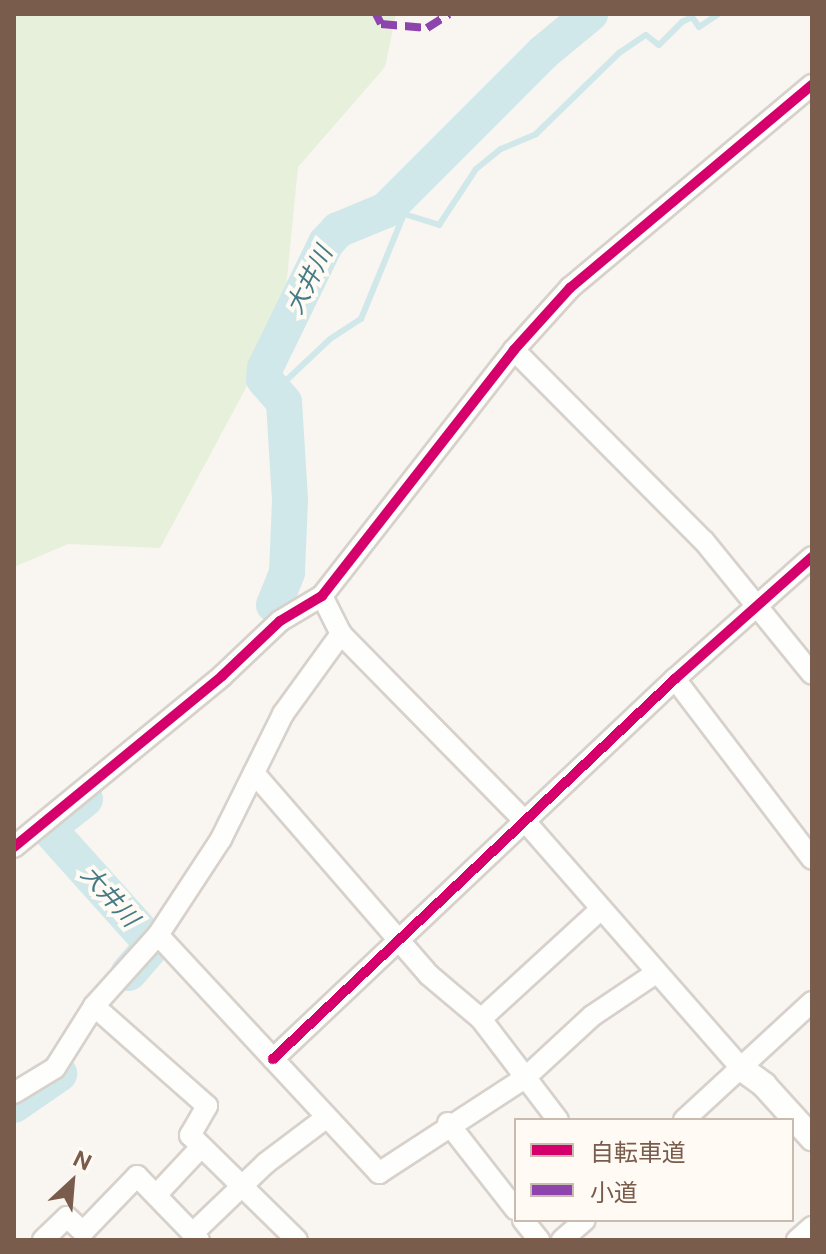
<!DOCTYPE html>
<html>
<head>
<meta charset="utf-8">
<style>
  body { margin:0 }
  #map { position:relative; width:826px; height:1254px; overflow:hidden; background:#f9f5f0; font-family:"Public Sans","Noto Sans JP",sans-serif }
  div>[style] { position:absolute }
  .green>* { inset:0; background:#e7f0db }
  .stream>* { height:6px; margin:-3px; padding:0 3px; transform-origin:3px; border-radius:3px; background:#d0e8ea }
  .river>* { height:36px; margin:-18px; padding:0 18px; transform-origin:18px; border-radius:18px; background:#d0e8ea }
  .roads { filter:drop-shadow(2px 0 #d7d1cb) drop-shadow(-2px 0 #d7d1cb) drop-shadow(0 2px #d7d1cb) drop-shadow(0 -2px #d7d1cb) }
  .minor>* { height:20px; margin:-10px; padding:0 10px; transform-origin:10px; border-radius:10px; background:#fefefd }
  .tertiary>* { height:24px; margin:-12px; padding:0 12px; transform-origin:12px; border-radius:12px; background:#fefefd }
  .quiet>* { height:8px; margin-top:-4px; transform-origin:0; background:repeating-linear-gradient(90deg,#8e44ad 0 16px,transparent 0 24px) }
  .cycleway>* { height:10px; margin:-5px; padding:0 5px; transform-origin:5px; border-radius:5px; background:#d6006c }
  span { translate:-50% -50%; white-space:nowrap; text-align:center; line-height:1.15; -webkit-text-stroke:8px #fffaf3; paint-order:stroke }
  .water-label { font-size:24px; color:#437c86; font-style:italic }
  .frame { position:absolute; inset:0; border:16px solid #7a5c4d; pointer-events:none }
  .legend { position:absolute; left:514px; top:1118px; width:280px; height:104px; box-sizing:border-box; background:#fffaf3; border:2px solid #cabbb1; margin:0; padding:10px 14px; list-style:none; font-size:24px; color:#7a5c4d }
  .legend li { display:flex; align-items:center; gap:16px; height:40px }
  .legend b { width:40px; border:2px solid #cabbb1 }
  .north { position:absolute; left:32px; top:1142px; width:80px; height:80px; -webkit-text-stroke:6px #fffaf3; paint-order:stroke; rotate:26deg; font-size:22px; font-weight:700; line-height:32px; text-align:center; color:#7a5c4d }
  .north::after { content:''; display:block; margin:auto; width:28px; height:36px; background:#7a5c4d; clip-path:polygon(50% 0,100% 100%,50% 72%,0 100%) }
</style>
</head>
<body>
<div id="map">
  <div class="green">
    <div style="clip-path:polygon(14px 14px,396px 14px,385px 67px,298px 167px,283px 319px,160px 548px,68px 544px,14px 567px)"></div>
  </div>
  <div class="stream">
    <div style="left:274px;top:392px;width:77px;rotate:-43.4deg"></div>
    <div style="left:330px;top:339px;width:37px;rotate:-33deg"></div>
    <div style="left:361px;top:319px;width:113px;rotate:-67.7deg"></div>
    <div style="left:404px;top:214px;width:37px;rotate:17deg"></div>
    <div style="left:439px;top:225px;width:67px;rotate:-56.5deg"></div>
    <div style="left:476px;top:169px;width:32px;rotate:-39deg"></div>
    <div style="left:501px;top:149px;width:38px;rotate:-23deg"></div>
    <div style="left:536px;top:134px;width:116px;rotate:-44.3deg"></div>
    <div style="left:619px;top:53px;width:32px;rotate:-34deg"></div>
    <div style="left:646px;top:35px;width:16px;rotate:38deg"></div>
    <div style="left:659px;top:45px;width:33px;rotate:-45deg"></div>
    <div style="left:682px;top:22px;width:11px;rotate:-27deg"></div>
    <div style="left:692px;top:17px;width:12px;rotate:55deg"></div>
    <div style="left:699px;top:27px;width:23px;rotate:-34deg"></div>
  </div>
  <div class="river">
    <div style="left:274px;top:605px;width:35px;rotate:-68deg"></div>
    <div style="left:287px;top:572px;width:72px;rotate:-87.6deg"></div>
    <div style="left:290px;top:500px;width:98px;rotate:-93.5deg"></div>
    <div style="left:284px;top:402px;width:30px;rotate:-131deg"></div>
    <div style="left:264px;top:379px;width:11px;rotate:-85deg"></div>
    <div style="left:265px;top:368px;width:139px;rotate:-64deg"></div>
    <div style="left:326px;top:243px;width:18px;rotate:-47deg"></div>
    <div style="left:338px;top:230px;width:52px;rotate:-22.6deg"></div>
    <div style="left:386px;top:210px;width:223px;rotate:-45deg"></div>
    <div style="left:544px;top:52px;width:60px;rotate:-39.6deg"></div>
    <div style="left:85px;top:799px;width:47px;rotate:141.9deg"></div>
    <div style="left:48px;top:828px;width:157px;rotate:48.1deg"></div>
    <div style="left:153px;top:945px;width:37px;rotate:131deg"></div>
    <div style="left:14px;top:1105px;width:55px;rotate:-34.6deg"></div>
  </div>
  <div class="roads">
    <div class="minor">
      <div style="left:514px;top:350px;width:269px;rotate:45.2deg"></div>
      <div style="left:704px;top:541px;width:171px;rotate:50.9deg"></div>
      <div style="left:322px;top:596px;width:42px;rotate:63.4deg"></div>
      <div style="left:341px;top:634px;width:261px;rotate:45.5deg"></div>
      <div style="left:524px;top:820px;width:330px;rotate:48.8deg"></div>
      <div style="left:675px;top:679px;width:226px;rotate:52.7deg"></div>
      <div style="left:254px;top:773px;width:267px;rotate:49.1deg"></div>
      <div style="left:429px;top:975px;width:68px;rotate:40.2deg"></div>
      <div style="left:481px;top:1019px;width:127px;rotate:52.7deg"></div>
      <div style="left:14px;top:847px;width:269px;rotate:-39.4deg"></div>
      <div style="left:222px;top:676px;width:80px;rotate:-43.5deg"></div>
      <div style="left:280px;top:621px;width:49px;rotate:-30.8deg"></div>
      <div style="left:322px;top:596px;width:312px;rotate:-52deg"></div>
      <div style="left:514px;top:350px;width:84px;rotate:-47.9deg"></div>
      <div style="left:570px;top:288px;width:316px;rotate:-40deg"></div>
      <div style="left:158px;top:935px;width:325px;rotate:47.1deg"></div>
      <div style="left:379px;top:1173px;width:176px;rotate:-33.1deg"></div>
      <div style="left:526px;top:1077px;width:90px;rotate:-42.7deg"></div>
      <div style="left:592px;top:1016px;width:77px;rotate:-33.9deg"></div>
      <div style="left:94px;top:1006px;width:151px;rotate:41.5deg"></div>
      <div style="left:207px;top:1106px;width:34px;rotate:120deg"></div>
      <div style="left:190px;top:1135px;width:150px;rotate:44.5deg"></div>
      <div style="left:481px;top:1019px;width:160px;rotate:-42.5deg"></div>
      <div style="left:273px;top:1059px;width:553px;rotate:-43.39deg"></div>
      <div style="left:675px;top:679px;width:183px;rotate:-41.7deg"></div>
      <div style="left:14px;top:1093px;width:48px;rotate:-31.4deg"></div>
      <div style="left:55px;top:1068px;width:73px;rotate:-57.8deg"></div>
      <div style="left:94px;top:1006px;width:96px;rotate:-48deg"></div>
      <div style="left:158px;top:935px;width:115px;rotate:-56.7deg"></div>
      <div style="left:221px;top:839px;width:140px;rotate:-63.6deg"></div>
      <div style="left:283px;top:714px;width:99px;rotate:-54.1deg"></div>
      <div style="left:684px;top:1120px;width:174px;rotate:-42.7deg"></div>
      <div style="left:448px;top:1123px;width:110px;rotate:52deg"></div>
      <div style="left:158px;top:1193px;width:63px;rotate:-46.9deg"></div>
      <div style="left:523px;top:1220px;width:26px;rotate:51deg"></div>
      <div style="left:193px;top:1233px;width:101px;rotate:-43.8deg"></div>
      <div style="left:266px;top:1163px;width:76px;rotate:-37deg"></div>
      <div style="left:43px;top:1240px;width:33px;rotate:-44deg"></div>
      <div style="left:67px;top:1217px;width:22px;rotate:43deg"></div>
      <div style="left:83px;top:1232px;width:78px;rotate:-46deg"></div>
      <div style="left:137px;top:1176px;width:89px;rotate:45.9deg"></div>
      <div style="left:562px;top:1240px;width:30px;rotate:-41deg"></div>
      <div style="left:797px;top:1240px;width:20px;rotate:-41deg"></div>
    </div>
    <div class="tertiary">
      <div style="left:741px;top:1068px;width:29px;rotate:36deg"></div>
      <div style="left:764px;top:1085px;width:72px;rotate:47.8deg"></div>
    </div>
  </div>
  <div class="quiet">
    <div style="left:376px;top:14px;width:11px;rotate:63deg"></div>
    <div style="left:381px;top:24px;width:46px;rotate:5deg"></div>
    <div style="left:427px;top:28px;width:26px;rotate:-32deg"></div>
  </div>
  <div class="cycleway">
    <div style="left:14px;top:847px;width:269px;rotate:-39.4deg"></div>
    <div style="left:222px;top:676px;width:80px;rotate:-43.5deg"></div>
    <div style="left:280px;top:621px;width:49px;rotate:-30.8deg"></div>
    <div style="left:322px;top:596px;width:312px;rotate:-52deg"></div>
    <div style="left:514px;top:350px;width:84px;rotate:-47.9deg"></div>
    <div style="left:570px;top:288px;width:316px;rotate:-40deg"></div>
    <div style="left:273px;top:1059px;width:553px;rotate:-43.39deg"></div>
    <div style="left:675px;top:679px;width:183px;rotate:-41.7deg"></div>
  </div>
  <div class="water-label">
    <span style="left:309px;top:280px;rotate:-63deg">大井川</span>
    <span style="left:110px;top:896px;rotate:48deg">大井川</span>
  </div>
  <div class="frame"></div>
  <ul class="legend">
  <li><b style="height:10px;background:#d6006c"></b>自転車道</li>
  <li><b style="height:10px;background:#8e44ad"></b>小道</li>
  </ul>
  <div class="north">N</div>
</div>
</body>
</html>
